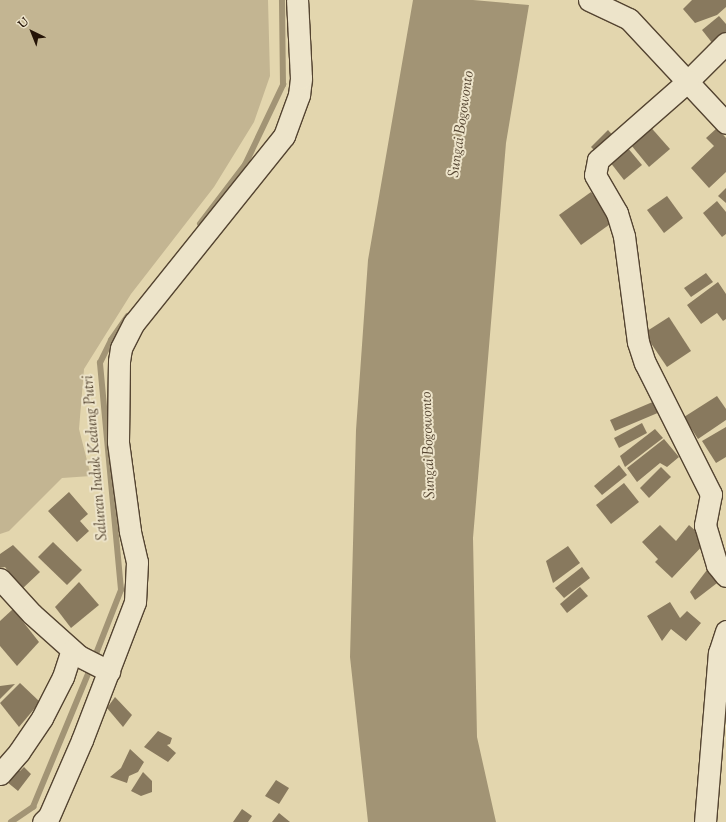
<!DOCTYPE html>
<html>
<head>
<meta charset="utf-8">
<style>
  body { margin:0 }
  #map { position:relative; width:726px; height:822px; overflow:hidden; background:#e3d6ae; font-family:"Sorts Mill Goudy",serif }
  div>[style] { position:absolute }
  .green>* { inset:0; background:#c3b592 }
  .water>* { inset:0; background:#a29475 }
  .stream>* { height:5.5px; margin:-2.75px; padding:0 2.75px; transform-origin:2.75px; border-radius:2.75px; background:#a29475 }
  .building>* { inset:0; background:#88795e }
  .roads { filter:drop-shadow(1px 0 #544431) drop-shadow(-1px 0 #544431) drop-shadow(0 1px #544431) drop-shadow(0 -1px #544431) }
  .street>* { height:21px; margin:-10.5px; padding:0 10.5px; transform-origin:10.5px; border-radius:10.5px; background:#ede4ca }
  span { translate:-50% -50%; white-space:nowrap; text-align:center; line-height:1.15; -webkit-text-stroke:4px #ede4ca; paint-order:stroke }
  .water-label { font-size:15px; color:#574733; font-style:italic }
  .north { position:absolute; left:12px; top:12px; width:40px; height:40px; -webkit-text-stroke:3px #ede4ca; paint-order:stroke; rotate:317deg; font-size:11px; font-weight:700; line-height:16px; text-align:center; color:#251407 }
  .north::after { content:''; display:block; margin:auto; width:14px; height:18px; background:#251407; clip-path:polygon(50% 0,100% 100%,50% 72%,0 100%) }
</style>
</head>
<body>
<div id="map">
  <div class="green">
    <div style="clip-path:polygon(0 0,268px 0,270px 76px,254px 122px,214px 187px,131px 294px,84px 369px,79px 429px,91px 476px,62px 478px,9px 531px,0 534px)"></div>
  </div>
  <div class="water">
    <div style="clip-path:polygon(413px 0,473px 0,529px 5px,506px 143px,473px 538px,477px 737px,496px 822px,368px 822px,350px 657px,356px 430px,368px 260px)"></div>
  </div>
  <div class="stream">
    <div style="left:200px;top:224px;width:74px;rotate:-52.7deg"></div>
    <div style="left:245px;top:165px;width:89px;rotate:-64.6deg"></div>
    <div style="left:283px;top:85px;width:85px;rotate:-90.7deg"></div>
    <div style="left:94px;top:659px;width:74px;rotate:-68.6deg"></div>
    <div style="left:121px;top:590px;width:228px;rotate:-95.3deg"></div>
    <div style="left:100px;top:363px;width:25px;rotate:-64deg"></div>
    <div style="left:111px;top:340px;width:29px;rotate:-55deg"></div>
    <div style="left:11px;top:822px;width:27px;rotate:-34deg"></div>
    <div style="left:33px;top:807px;width:152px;rotate:-67.5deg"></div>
  </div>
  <div class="building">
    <div style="clip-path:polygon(692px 0,726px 0,726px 7px,717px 15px,695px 23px,683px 9px)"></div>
    <div style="clip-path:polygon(719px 16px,726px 24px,726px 33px,713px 44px,702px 30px)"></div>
    <div style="clip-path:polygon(647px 123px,670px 149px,649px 167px,627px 140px)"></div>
    <div style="clip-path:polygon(717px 128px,726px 138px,726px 172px,709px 188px,691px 168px,714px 146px,706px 138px)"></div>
    <div style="clip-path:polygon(608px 130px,616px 139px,599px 155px,591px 147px)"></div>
    <div style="clip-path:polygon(627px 147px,642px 165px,624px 180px,610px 162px)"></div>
    <div style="clip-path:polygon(726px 188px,726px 203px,718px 196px)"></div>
    <div style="clip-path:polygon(591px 192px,613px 222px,581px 245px,559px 215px)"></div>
    <div style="clip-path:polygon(667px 196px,683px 218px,664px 233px,647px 210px)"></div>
    <div style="clip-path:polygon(717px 201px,726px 212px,726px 234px,722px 237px,703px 213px)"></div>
    <div style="clip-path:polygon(706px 273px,713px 282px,691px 297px,684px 288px)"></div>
    <div style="clip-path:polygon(718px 282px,726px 294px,726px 319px,723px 321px,717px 313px,701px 324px,687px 305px)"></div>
    <div style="clip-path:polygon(669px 317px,691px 351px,667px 367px,644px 333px)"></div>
    <div style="clip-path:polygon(717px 396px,726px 409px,726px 420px,698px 439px,684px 417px)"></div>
    <div style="clip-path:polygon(655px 401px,660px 412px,615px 431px,610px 420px)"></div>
    <div style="clip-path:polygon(642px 423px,647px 433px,619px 448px,614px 438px)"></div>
    <div style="clip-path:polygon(726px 427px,726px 457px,716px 463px,702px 441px)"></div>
    <div style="clip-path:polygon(655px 429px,663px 438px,625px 467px,620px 456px)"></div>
    <div style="clip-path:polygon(664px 439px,679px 457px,667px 467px,660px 463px,637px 482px,627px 468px)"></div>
    <div style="clip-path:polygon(619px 465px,627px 475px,602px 495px,594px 486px)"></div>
    <div style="clip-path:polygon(661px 467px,671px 477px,649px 498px,640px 488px)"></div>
    <div style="clip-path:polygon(624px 483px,639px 502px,611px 524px,596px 505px)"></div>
    <div style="clip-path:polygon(69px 492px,88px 514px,80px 521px,89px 531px,77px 542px,48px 511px)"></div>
    <div style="clip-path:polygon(660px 525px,676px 541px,689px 525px,707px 541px,672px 578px,655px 562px,658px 559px,642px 542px)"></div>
    <div style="clip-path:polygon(53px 542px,82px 570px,67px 585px,38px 557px)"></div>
    <div style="clip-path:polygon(13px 545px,40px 572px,22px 589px,5px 567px,0 568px,0 554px)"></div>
    <div style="clip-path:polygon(568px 546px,580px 563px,553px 583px,546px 561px)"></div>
    <div style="clip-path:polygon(710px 566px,721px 580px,695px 600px,690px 592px)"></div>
    <div style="clip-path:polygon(582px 567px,590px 578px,564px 598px,555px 588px)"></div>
    <div style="clip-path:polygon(79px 582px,99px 605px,71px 628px,55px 607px)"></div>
    <div style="clip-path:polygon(580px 587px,588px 596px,567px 613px,560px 604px)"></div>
    <div style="clip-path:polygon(670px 602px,680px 618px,687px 611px,701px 623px,686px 641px,671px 629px,662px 641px,647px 616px)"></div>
    <div style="clip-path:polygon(13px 609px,39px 642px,17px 666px,0 646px,0 621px)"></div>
    <div style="clip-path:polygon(20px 683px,40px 702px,19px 727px,0 703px)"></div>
    <div style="clip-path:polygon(15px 684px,0 699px,0 686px)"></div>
    <div style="clip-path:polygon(115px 697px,132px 715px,123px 727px,107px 708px)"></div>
    <div style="clip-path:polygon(158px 731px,172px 738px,170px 744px,167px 745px,176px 753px,168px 762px,144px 747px)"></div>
    <div style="clip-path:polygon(130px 749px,144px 762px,138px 772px,129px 776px,127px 783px,110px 777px,121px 768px)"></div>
    <div style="clip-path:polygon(10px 767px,20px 771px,24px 767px,31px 774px,18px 791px,1px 777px)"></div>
    <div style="clip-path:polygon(143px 772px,152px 781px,152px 792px,141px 796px,131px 791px)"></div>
    <div style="clip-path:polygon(276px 780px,289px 788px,279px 804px,265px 796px)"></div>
    <div style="clip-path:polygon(242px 809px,252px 816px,248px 822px,233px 822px)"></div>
    <div style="clip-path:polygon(279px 813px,290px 822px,272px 822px)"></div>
  </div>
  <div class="roads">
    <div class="street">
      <div style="left:589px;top:0;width:44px;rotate:25.4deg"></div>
      <div style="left:629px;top:19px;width:142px;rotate:47deg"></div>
      <div style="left:726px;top:43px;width:54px;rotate:135deg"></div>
      <div style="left:688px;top:81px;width:120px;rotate:138.7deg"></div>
      <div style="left:598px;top:160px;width:15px;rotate:101deg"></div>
      <div style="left:595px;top:175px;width:44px;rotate:59.9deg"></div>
      <div style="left:617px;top:213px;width:24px;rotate:73deg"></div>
      <div style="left:624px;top:236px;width:107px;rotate:82.5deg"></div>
      <div style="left:638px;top:342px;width:22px;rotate:72deg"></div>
      <div style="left:645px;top:363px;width:147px;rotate:63.3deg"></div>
      <div style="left:711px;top:494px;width:32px;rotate:101deg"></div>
      <div style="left:705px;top:525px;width:42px;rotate:73.3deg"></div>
      <div style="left:717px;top:565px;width:14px;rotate:51deg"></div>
      <div style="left:0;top:579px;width:47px;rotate:47.6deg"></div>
      <div style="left:32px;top:614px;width:63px;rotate:41.8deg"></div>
      <div style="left:79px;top:656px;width:34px;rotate:27deg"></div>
      <div style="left:0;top:774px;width:29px;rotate:-49deg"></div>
      <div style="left:19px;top:752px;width:41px;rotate:-55.9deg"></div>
      <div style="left:42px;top:718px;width:46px;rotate:-62.9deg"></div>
      <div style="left:63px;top:677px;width:28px;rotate:-72deg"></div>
      <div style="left:43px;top:822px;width:8px;rotate:-45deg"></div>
      <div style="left:49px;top:816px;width:83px;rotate:-66.5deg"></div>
      <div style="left:82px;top:740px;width:148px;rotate:-69deg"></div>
      <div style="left:135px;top:602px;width:40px;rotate:-87.1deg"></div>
      <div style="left:137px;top:562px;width:32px;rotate:-103deg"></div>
      <div style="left:130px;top:531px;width:90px;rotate:-97.7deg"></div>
      <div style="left:118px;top:442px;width:81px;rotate:-89.3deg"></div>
      <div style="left:119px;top:361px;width:13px;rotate:-81deg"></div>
      <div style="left:121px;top:348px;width:28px;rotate:-63deg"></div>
      <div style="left:134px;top:323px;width:240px;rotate:-51.3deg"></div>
      <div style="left:284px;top:136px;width:44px;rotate:-69.9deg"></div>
      <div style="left:299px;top:95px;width:17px;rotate:-83deg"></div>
      <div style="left:301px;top:78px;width:78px;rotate:-92.9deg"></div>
      <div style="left:705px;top:822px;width:170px;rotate:-85.3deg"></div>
      <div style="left:719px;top:653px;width:23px;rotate:-72deg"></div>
    </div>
  </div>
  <div class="water-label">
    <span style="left:462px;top:124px;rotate:-82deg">Sungai Bogowonto</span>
    <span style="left:429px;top:445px;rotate:-92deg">Sungai Bogowonto</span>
    <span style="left:96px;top:458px;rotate:-95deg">Saluran Induk Kedung Putri</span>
  </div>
  <div class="north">U</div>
</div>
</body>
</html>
